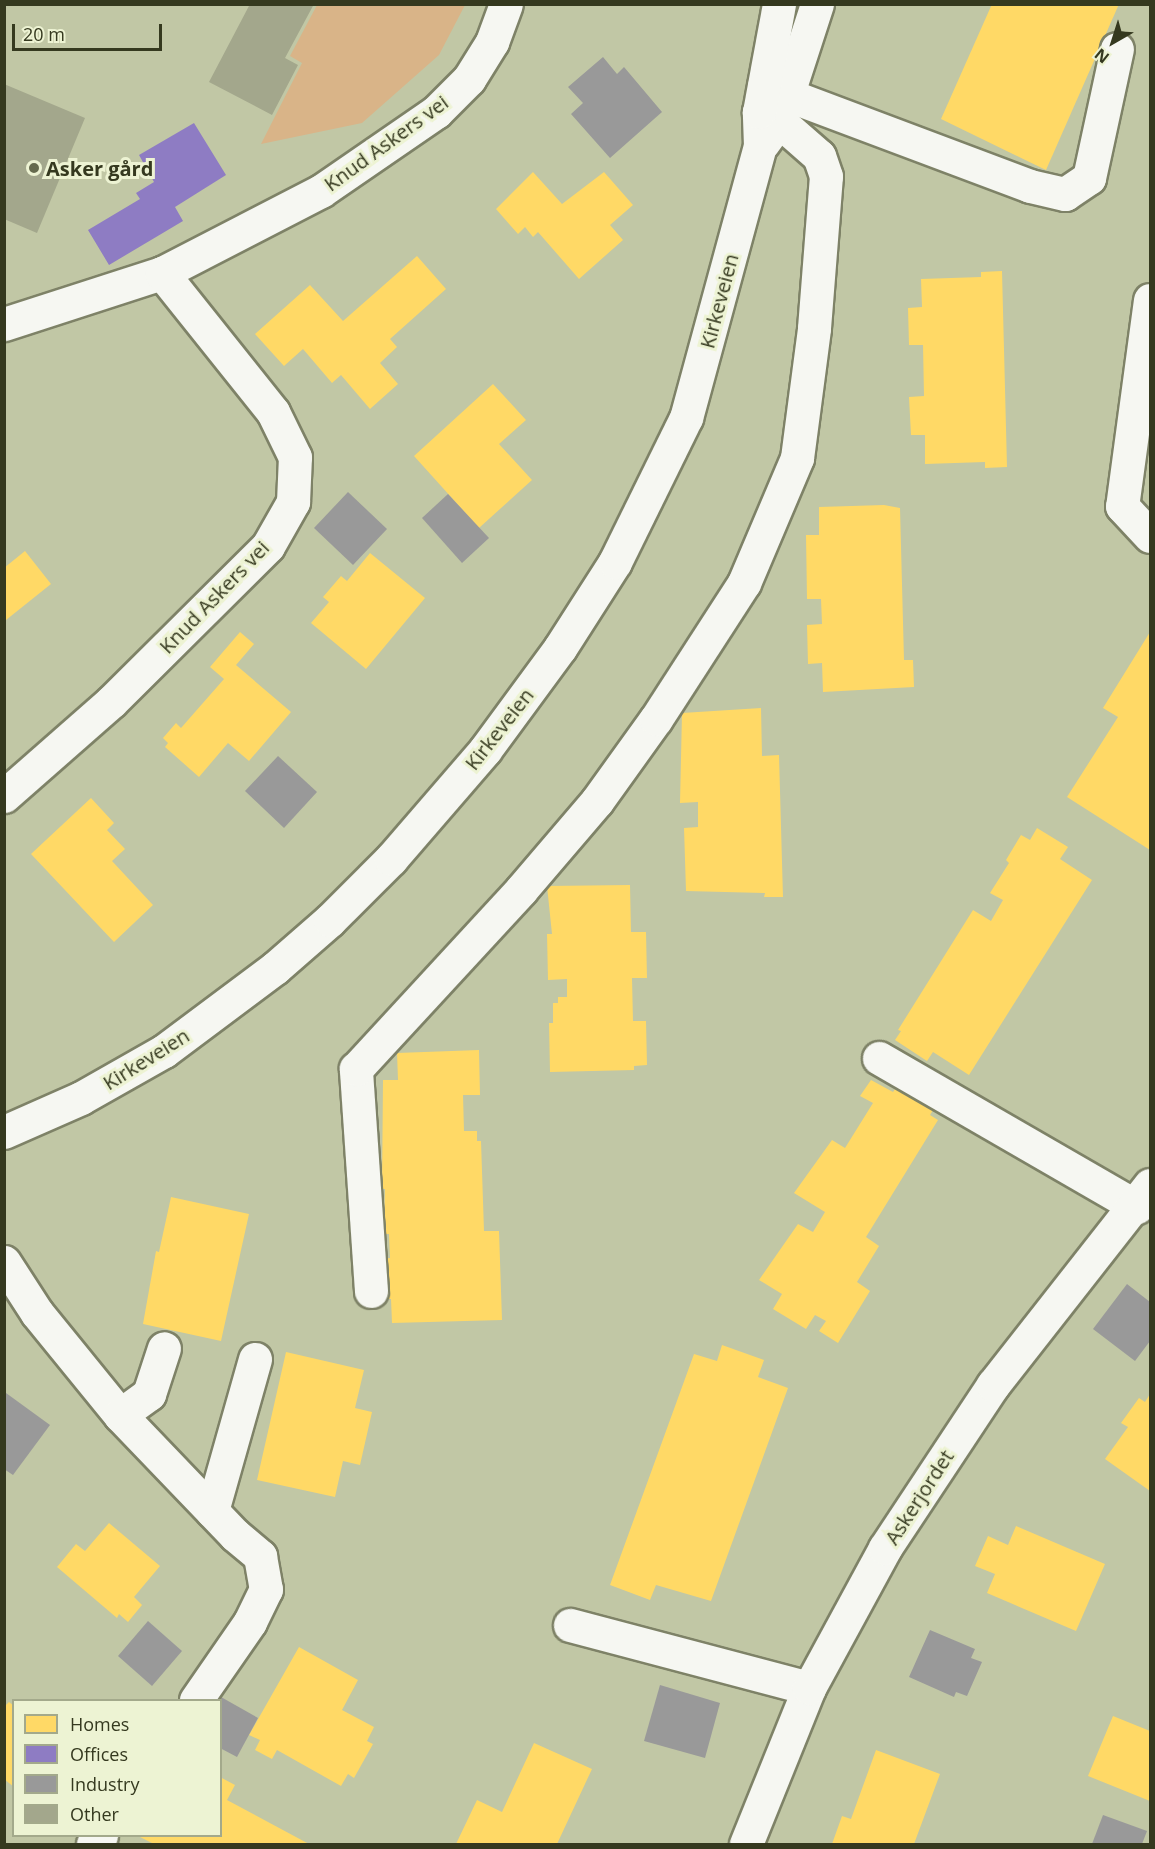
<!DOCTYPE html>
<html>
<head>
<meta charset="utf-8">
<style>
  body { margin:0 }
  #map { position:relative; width:1155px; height:1849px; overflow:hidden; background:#c1c7a5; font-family:"Open Sans",sans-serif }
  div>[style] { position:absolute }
  .green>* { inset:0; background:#d9b488 }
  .homes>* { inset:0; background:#ffd966 }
  .offices>* { inset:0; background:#8e7cc3 }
  .industry>* { inset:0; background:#999 }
  .building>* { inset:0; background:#a3a78c }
  .roads { filter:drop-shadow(2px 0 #7e8267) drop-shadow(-2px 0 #7e8267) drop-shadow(0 2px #7e8267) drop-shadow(0 -2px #7e8267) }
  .minor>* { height:33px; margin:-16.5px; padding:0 16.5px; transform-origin:16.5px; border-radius:16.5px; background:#f6f7f2 }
  .major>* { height:33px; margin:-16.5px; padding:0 16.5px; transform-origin:16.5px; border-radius:16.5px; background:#f6f7f2 }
  .dots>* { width:16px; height:16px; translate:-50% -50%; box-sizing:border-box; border:3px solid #edf3d3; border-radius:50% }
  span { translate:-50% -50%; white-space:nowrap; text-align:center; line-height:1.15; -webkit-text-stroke:6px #edf3d3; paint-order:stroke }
  .street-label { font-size:20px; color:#35391f }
  .poi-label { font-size:20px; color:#35391f; font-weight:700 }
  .left { translate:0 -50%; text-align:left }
  .frame { position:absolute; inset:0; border:6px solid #35391f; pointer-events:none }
  .legend { position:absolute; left:12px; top:1699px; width:210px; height:138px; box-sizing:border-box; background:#edf3d3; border:2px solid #a3a98b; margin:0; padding:8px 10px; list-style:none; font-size:18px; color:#35391f }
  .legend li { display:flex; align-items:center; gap:12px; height:30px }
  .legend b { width:30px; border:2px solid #a3a98b }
  .north { position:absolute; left:1083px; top:12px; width:60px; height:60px; -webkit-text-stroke:4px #edf3d3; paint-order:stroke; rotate:219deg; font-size:16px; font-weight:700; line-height:24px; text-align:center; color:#35391f }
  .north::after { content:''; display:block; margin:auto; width:21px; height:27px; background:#35391f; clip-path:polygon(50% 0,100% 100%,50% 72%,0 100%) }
  .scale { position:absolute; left:12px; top:24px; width:150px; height:27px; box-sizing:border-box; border:3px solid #35391f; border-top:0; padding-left:8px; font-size:18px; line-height:21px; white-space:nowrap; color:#35391f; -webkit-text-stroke:4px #edf3d3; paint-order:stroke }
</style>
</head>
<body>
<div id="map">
  <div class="green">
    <div style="clip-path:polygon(317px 5px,465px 5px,439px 55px,362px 123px,261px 144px,302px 63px,290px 56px)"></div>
  </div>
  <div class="homes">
    <div style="clip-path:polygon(992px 4px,1119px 4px,1046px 170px,941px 119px)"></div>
    <div style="clip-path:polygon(533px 172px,562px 204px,604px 172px,633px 205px,610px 225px,623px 240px,579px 279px,538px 232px,533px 237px,525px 227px,518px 234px,496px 209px)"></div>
    <div style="clip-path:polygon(417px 256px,446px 289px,390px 339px,397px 347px,380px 363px,398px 384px,370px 409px,341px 375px,332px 383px,303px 349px,284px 366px,255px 334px,310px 285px,343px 321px)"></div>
    <div style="clip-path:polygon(1002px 271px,1007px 467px,985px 468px,985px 462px,925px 464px,925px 435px,911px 435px,909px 397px,924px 396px,923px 345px,909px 345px,908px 308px,922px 307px,921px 279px,981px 277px,981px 272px)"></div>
    <div style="clip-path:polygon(493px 384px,526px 420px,499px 444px,532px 480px,479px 528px,414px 456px)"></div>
    <div style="clip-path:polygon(884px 505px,900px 508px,904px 660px,913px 660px,914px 687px,823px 692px,822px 663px,808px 664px,807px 625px,822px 624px,821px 599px,807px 599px,806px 535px,819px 535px,819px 507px)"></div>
    <div style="clip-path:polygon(25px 551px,51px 584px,6px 620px,4px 568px)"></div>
    <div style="clip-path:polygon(370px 553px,425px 598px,366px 669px,311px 623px,329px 602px,323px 597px,341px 576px,347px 581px)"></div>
    <div style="clip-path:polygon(240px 632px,254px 644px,236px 665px,291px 712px,249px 761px,228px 743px,199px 777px,165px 747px,168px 743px,163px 738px,176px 723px,181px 728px,224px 679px,210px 667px)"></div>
    <div style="clip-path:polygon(1150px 632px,1150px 850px,1067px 797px,1118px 717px,1103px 708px)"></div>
    <div style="clip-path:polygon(761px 708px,762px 756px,779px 755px,783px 897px,764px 897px,765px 893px,686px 891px,684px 828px,698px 827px,698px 802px,680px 803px,682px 713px)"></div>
    <div style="clip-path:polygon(91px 798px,114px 823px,107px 830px,125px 849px,112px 861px,153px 905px,114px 942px,31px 854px)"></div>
    <div style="clip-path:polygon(1037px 828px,1068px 847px,1060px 859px,1092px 880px,969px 1075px,933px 1052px,927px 1061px,895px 1040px,901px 1031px,898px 1030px,973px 910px,991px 921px,1003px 900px,990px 893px,1009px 863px,1006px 860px,1021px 835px,1030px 840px)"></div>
    <div style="clip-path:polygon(630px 885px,631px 932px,646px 932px,647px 978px,632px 978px,633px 1021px,646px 1021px,647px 1065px,634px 1066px,634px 1070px,550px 1072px,549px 1023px,553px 1023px,553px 1003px,558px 1003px,558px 997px,567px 997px,567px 979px,548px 980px,547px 934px,552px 934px,547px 886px)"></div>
    <div style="clip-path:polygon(479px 1050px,480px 1095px,463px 1095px,464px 1131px,477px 1131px,477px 1141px,481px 1141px,484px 1231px,499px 1231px,502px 1320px,392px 1323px,391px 1299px,379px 1298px,377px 1259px,390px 1258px,389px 1234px,384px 1234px,385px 1189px,382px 1189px,383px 1080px,398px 1080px,397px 1053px)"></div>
    <div style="clip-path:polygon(871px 1080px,893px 1092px,900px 1082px,936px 1105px,930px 1115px,938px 1120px,866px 1237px,879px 1246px,857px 1282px,870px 1291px,838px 1343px,819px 1331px,826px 1321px,815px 1315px,806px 1329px,773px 1309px,782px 1294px,759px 1280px,798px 1224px,813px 1232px,825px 1212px,794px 1193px,832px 1140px,845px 1148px,873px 1103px,860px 1096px)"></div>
    <div style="clip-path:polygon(171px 1197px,249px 1214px,221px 1341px,143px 1324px,156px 1251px,159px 1252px)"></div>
    <div style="clip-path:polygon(722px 1345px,764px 1360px,758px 1377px,788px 1388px,711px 1601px,656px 1585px,650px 1600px,610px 1585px,694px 1354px,717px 1361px)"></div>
    <div style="clip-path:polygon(286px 1352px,364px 1370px,355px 1408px,372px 1412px,360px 1465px,343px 1461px,335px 1497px,257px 1480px)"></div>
    <div style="clip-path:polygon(1150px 1394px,1150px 1491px,1105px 1459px,1128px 1427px,1121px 1423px,1139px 1398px,1145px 1402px)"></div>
    <div style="clip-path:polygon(109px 1523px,160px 1566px,134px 1597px,142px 1605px,128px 1622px,119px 1614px,117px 1618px,57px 1567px,76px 1544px,85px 1551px)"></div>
    <div style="clip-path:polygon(1016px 1526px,1105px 1564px,1076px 1631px,987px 1593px,995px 1574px,975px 1566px,988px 1536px,1008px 1545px)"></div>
    <div style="clip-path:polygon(299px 1647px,358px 1680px,342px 1710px,374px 1727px,367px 1741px,373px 1744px,354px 1778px,348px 1774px,341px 1786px,277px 1750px,272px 1759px,255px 1750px,260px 1740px,249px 1735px)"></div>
    <div style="clip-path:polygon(9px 1702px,14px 1706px,14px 1787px,4px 1779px,4px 1707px)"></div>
    <div style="clip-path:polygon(1113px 1716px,1150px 1731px,1150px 1801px,1088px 1776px)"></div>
    <div style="clip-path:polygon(534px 1743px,592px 1769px,557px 1844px,456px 1844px,477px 1800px,502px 1812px)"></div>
    <div style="clip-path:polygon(876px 1750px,940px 1774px,914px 1844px,832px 1844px,842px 1816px,851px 1819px)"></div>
    <div style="clip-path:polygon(220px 1777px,235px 1785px,227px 1800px,309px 1844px,154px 1844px,138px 1836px,220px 1836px)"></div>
  </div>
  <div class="offices">
    <div style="clip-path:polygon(194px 123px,226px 175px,175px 207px,183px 221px,109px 265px,88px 230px,140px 199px,136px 193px,154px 182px,139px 155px)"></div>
  </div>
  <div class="industry">
    <div style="clip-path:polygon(603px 57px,617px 74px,624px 67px,662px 112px,610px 158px,571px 114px,583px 103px,568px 87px)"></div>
    <div style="clip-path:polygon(348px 492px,387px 529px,353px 565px,314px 528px)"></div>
    <div style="clip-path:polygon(448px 494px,489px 538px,462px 563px,422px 518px)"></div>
    <div style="clip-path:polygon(278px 756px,317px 792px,284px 828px,245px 791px)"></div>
    <div style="clip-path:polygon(1127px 1284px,1150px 1302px,1150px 1341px,1135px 1361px,1093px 1329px)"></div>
    <div style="clip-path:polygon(6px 1393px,50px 1425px,13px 1475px,4px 1469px)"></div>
    <div style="clip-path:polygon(148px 1621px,182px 1651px,152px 1686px,118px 1656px)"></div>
    <div style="clip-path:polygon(930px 1630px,975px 1649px,971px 1658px,982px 1662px,967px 1696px,956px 1692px,954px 1697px,909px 1677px)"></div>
    <div style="clip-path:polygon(660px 1685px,720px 1703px,705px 1758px,644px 1741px)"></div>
    <div style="clip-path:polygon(221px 1697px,258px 1718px,237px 1757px,220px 1748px)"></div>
    <div style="clip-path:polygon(1103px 1815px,1147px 1831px,1142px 1844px,1092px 1844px)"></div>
  </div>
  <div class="building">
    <div style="clip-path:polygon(250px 4px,314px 4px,285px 58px,298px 65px,272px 115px,209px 82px)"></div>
    <div style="clip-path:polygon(4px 84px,85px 118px,37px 233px,4px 219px)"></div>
  </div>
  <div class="roads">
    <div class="minor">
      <div style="left:764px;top:86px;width:284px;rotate:20.6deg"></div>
      <div style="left:1030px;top:186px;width:36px;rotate:13deg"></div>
      <div style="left:1065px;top:194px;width:29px;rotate:-34deg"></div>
      <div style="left:1089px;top:178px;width:132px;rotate:-77.8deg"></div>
      <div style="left:1150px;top:300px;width:208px;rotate:97.7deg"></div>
      <div style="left:1122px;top:506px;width:41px;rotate:47deg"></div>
      <div style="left:4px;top:324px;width:166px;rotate:-17.9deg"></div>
      <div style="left:162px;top:273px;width:179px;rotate:-27.3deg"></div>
      <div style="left:321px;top:191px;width:140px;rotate:-34.5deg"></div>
      <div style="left:436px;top:112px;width:47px;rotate:-45deg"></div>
      <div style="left:469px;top:79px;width:44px;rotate:-58.1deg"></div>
      <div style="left:492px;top:42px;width:40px;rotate:-69.8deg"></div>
      <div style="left:4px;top:796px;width:142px;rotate:-41.3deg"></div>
      <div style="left:111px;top:702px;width:221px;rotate:-44.8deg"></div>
      <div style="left:268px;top:546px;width:51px;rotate:-60.4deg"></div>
      <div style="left:293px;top:502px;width:45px;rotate:-87.5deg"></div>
      <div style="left:295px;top:457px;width:50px;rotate:-116.1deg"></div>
      <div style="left:273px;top:412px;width:178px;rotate:-128.6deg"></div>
      <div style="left:879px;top:1058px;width:298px;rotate:30deg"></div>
      <div style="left:4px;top:1262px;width:61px;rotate:57.1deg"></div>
      <div style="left:37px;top:1313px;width:132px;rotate:50.9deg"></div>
      <div style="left:120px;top:1415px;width:166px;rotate:46.2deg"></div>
      <div style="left:235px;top:1535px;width:33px;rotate:40deg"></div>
      <div style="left:260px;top:1556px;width:34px;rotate:80deg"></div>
      <div style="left:266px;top:1589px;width:37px;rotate:116deg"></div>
      <div style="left:250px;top:1622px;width:95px;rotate:124.7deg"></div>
      <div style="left:371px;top:1291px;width:223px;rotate:-93.9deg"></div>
      <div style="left:356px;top:1069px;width:243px;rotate:-47.3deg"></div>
      <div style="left:521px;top:890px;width:117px;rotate:-49.5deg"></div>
      <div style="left:597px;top:801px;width:101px;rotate:-54.3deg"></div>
      <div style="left:656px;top:719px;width:162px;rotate:-57.1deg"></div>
      <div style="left:744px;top:583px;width:136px;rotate:-67deg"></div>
      <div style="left:797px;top:458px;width:131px;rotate:-82.5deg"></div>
      <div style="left:814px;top:328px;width:152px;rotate:-85.5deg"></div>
      <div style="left:826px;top:176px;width:21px;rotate:-109deg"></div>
      <div style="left:819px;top:156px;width:53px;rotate:-138.8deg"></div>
      <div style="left:779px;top:121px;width:22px;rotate:-156deg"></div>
      <div style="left:120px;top:1415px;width:36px;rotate:-36deg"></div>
      <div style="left:149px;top:1394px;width:48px;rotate:-71.9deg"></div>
      <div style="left:212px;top:1511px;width:158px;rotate:-74.2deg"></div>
      <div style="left:570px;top:1625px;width:247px;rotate:14.8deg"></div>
      <div style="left:93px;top:1844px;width:11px;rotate:-45deg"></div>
      <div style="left:746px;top:1844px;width:168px;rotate:-68deg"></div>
      <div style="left:809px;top:1688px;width:159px;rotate:-61.5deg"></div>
      <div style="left:885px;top:1548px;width:196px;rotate:-56.5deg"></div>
      <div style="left:993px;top:1385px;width:254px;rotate:-51.9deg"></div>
    </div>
    <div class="major">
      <div style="left:763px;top:143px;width:27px;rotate:-54deg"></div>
      <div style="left:779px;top:121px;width:123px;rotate:-72deg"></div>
      <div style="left:4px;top:1132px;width:84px;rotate:-23.8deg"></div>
      <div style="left:81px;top:1098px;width:95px;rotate:-29.5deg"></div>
      <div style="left:164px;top:1051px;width:139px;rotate:-36.8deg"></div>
      <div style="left:275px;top:968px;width:73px;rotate:-41.1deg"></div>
      <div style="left:330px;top:920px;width:86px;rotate:-45deg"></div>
      <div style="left:391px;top:859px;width:144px;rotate:-49.2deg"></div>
      <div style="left:485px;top:750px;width:127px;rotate:-53.7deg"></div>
      <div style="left:560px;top:648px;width:102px;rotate:-57.4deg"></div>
      <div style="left:615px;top:562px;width:161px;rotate:-63.8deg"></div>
      <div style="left:686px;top:418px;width:282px;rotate:-74.8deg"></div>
      <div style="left:760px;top:146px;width:34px;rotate:-92deg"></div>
      <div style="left:759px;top:112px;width:110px;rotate:-79.5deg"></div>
    </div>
  </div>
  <div class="dots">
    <div style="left:34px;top:168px;background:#666b4e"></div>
  </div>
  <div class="street-label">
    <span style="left:386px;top:143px;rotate:-36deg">Knud Askers vei</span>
    <span style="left:719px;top:301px;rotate:-75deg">Kirkeveien</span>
    <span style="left:214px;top:597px;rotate:-46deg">Knud Askers vei</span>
    <span style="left:499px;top:729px;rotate:-52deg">Kirkeveien</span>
    <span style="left:146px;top:1059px;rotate:-32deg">Kirkeveien</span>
    <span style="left:919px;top:1497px;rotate:-57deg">Askerjordet</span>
  </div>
  <div class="poi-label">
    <span class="left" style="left:46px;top:168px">Asker gård</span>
  </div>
  <div class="frame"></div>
  <ul class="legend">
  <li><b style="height:16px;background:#ffd966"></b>Homes</li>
  <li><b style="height:16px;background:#8e7cc3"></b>Offices</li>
  <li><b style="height:16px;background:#999"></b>Industry</li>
  <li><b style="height:16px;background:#a3a78c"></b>Other</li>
  </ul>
  <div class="north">N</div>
  <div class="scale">20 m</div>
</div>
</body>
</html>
